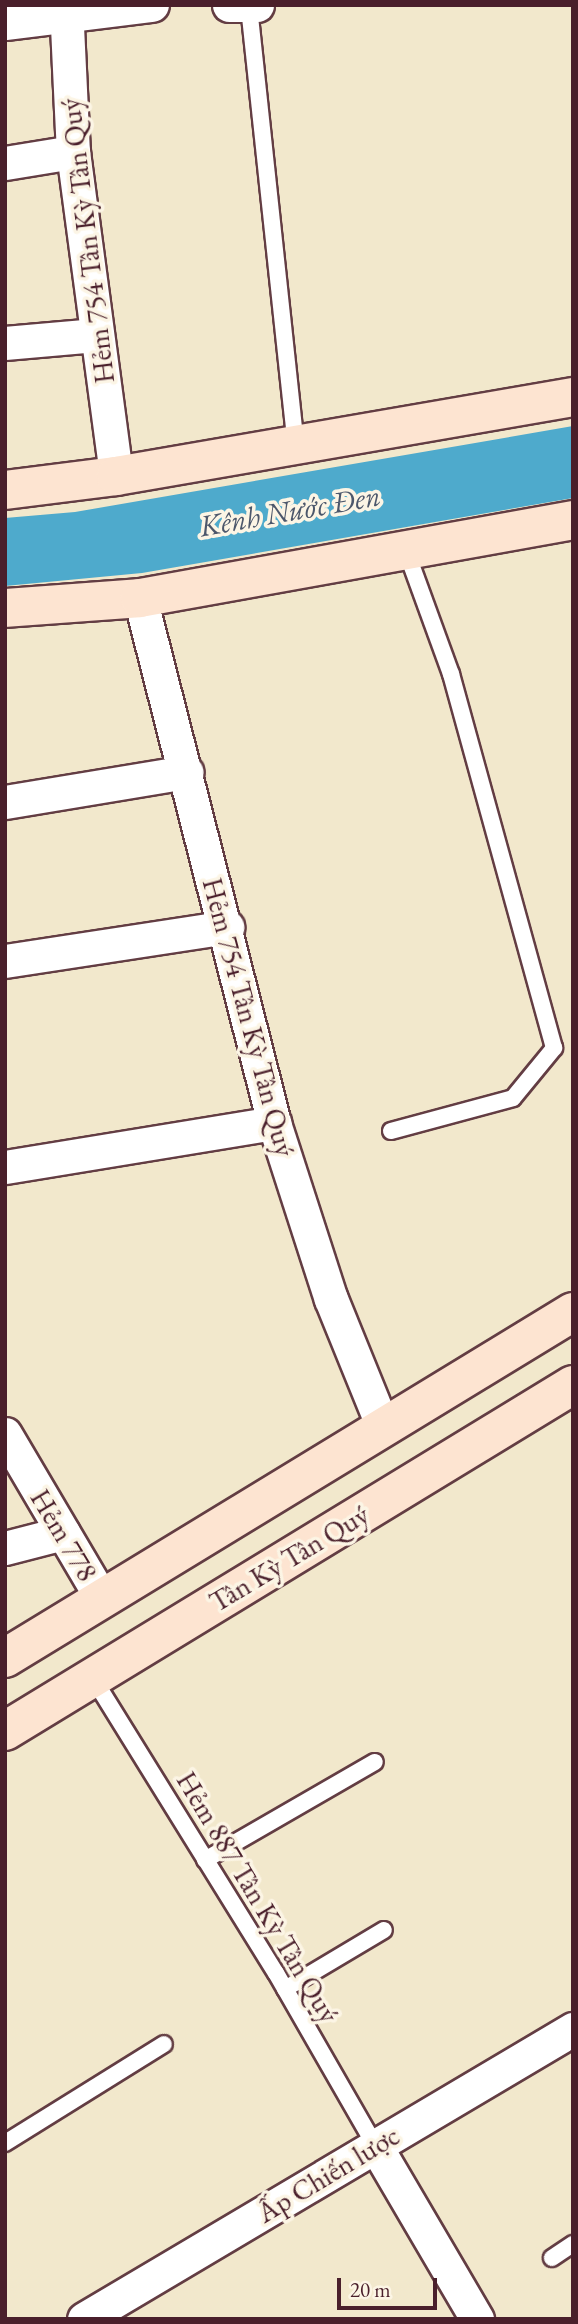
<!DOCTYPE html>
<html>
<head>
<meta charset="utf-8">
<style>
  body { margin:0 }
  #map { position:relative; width:578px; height:2324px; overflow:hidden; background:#f2e8cc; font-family:"EB Garamond",serif }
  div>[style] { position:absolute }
  .water>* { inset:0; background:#4eaacc }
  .roads { filter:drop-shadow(2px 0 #633d43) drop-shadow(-2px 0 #633d43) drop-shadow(0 2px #633d43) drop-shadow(0 -2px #633d43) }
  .lane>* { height:16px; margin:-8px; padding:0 8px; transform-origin:8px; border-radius:8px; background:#fff }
  .street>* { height:33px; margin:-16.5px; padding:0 16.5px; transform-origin:16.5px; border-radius:16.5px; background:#fff }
  .secondary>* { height:38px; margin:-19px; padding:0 19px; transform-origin:19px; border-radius:19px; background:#fde4d1 }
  span { translate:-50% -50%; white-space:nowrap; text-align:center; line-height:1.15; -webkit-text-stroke:7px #fcf5e5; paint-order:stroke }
  .street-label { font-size:28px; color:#4a1f2b }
  .water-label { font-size:30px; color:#4c576b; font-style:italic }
  .frame { position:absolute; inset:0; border:7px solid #4a1f2b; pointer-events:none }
  .scale { position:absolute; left:337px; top:2278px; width:100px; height:32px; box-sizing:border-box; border:4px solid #4a1f2b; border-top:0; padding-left:9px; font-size:21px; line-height:24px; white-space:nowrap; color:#4a1f2b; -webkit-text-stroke:5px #fcf5e5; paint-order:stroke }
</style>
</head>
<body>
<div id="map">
  <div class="water">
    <div style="clip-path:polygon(573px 426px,573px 498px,142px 573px,5px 586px,5px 518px,75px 512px)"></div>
  </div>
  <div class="roads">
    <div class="lane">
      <div style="left:249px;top:7px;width:441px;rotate:83.9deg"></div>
      <div style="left:391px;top:1131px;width:126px;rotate:-15.1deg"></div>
      <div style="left:513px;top:1098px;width:65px;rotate:-50.6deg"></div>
      <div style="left:554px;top:1048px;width:388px;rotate:-105.4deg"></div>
      <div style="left:451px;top:674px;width:129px;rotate:-110deg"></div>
      <div style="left:93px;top:1678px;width:347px;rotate:58.2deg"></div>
      <div style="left:276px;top:1973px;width:198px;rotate:60.1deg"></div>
      <div style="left:205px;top:1860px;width:196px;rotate:-30deg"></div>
      <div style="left:285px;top:1989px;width:115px;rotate:-30.8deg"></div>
      <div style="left:5px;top:2143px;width:187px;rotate:-31.9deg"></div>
      <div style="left:552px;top:2258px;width:25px;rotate:-34deg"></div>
    </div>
    <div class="street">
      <div style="left:66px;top:5px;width:147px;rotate:87.3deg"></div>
      <div style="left:73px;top:152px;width:327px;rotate:82.4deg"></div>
      <div style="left:229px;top:5px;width:28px"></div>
      <div style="left:5px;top:23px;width:148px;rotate:-7deg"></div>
      <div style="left:5px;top:163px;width:69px;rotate:-9.2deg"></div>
      <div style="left:5px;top:343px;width:92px;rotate:-5deg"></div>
      <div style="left:140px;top:598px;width:542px;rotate:75.68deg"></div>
      <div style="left:274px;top:1123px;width:185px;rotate:72.1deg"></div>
      <div style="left:331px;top:1299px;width:138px;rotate:67.9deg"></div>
      <div style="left:5px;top:802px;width:184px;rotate:-9.4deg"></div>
      <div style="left:5px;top:961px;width:225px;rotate:-8.7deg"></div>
      <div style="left:5px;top:1167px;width:273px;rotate:-9.3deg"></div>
      <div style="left:5px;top:1434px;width:191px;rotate:59.5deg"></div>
      <div style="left:5px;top:1548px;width:60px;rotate:-14.5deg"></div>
      <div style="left:375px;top:2145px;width:202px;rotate:59.6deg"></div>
      <div style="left:84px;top:2319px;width:569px;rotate:-30.67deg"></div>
    </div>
    <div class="secondary">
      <div style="left:5px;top:490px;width:112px;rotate:-7.2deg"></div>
      <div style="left:116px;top:476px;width:464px;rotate:-9.8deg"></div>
      <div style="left:5px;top:608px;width:135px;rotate:-4.2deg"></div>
      <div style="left:140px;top:598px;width:440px;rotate:-10.2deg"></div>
      <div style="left:5px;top:1658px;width:665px;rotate:-31.35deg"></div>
      <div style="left:5px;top:1731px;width:665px;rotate:-31.35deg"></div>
    </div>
  </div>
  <div class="street-label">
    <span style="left:87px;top:241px;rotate:-97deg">Hẻm 754 Tân Kỳ Tân Quý</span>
    <span style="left:249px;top:1017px;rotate:75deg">Hẻm 754 Tân Kỳ Tân Quý</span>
    <span style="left:64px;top:1535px;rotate:59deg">Hẻm 778</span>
    <span style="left:289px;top:1558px;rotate:-31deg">Tân Kỳ Tân Quý</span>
    <span style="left:258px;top:1897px;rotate:59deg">Hẻm 887 Tân Kỳ Tân Quý</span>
    <span style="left:328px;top:2174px;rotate:-31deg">Ấp Chiến lược</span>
  </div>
  <div class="water-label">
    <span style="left:290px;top:511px;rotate:-10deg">Kênh Nước Đen</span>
  </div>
  <div class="frame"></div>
  <div class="scale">20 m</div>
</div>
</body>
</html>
